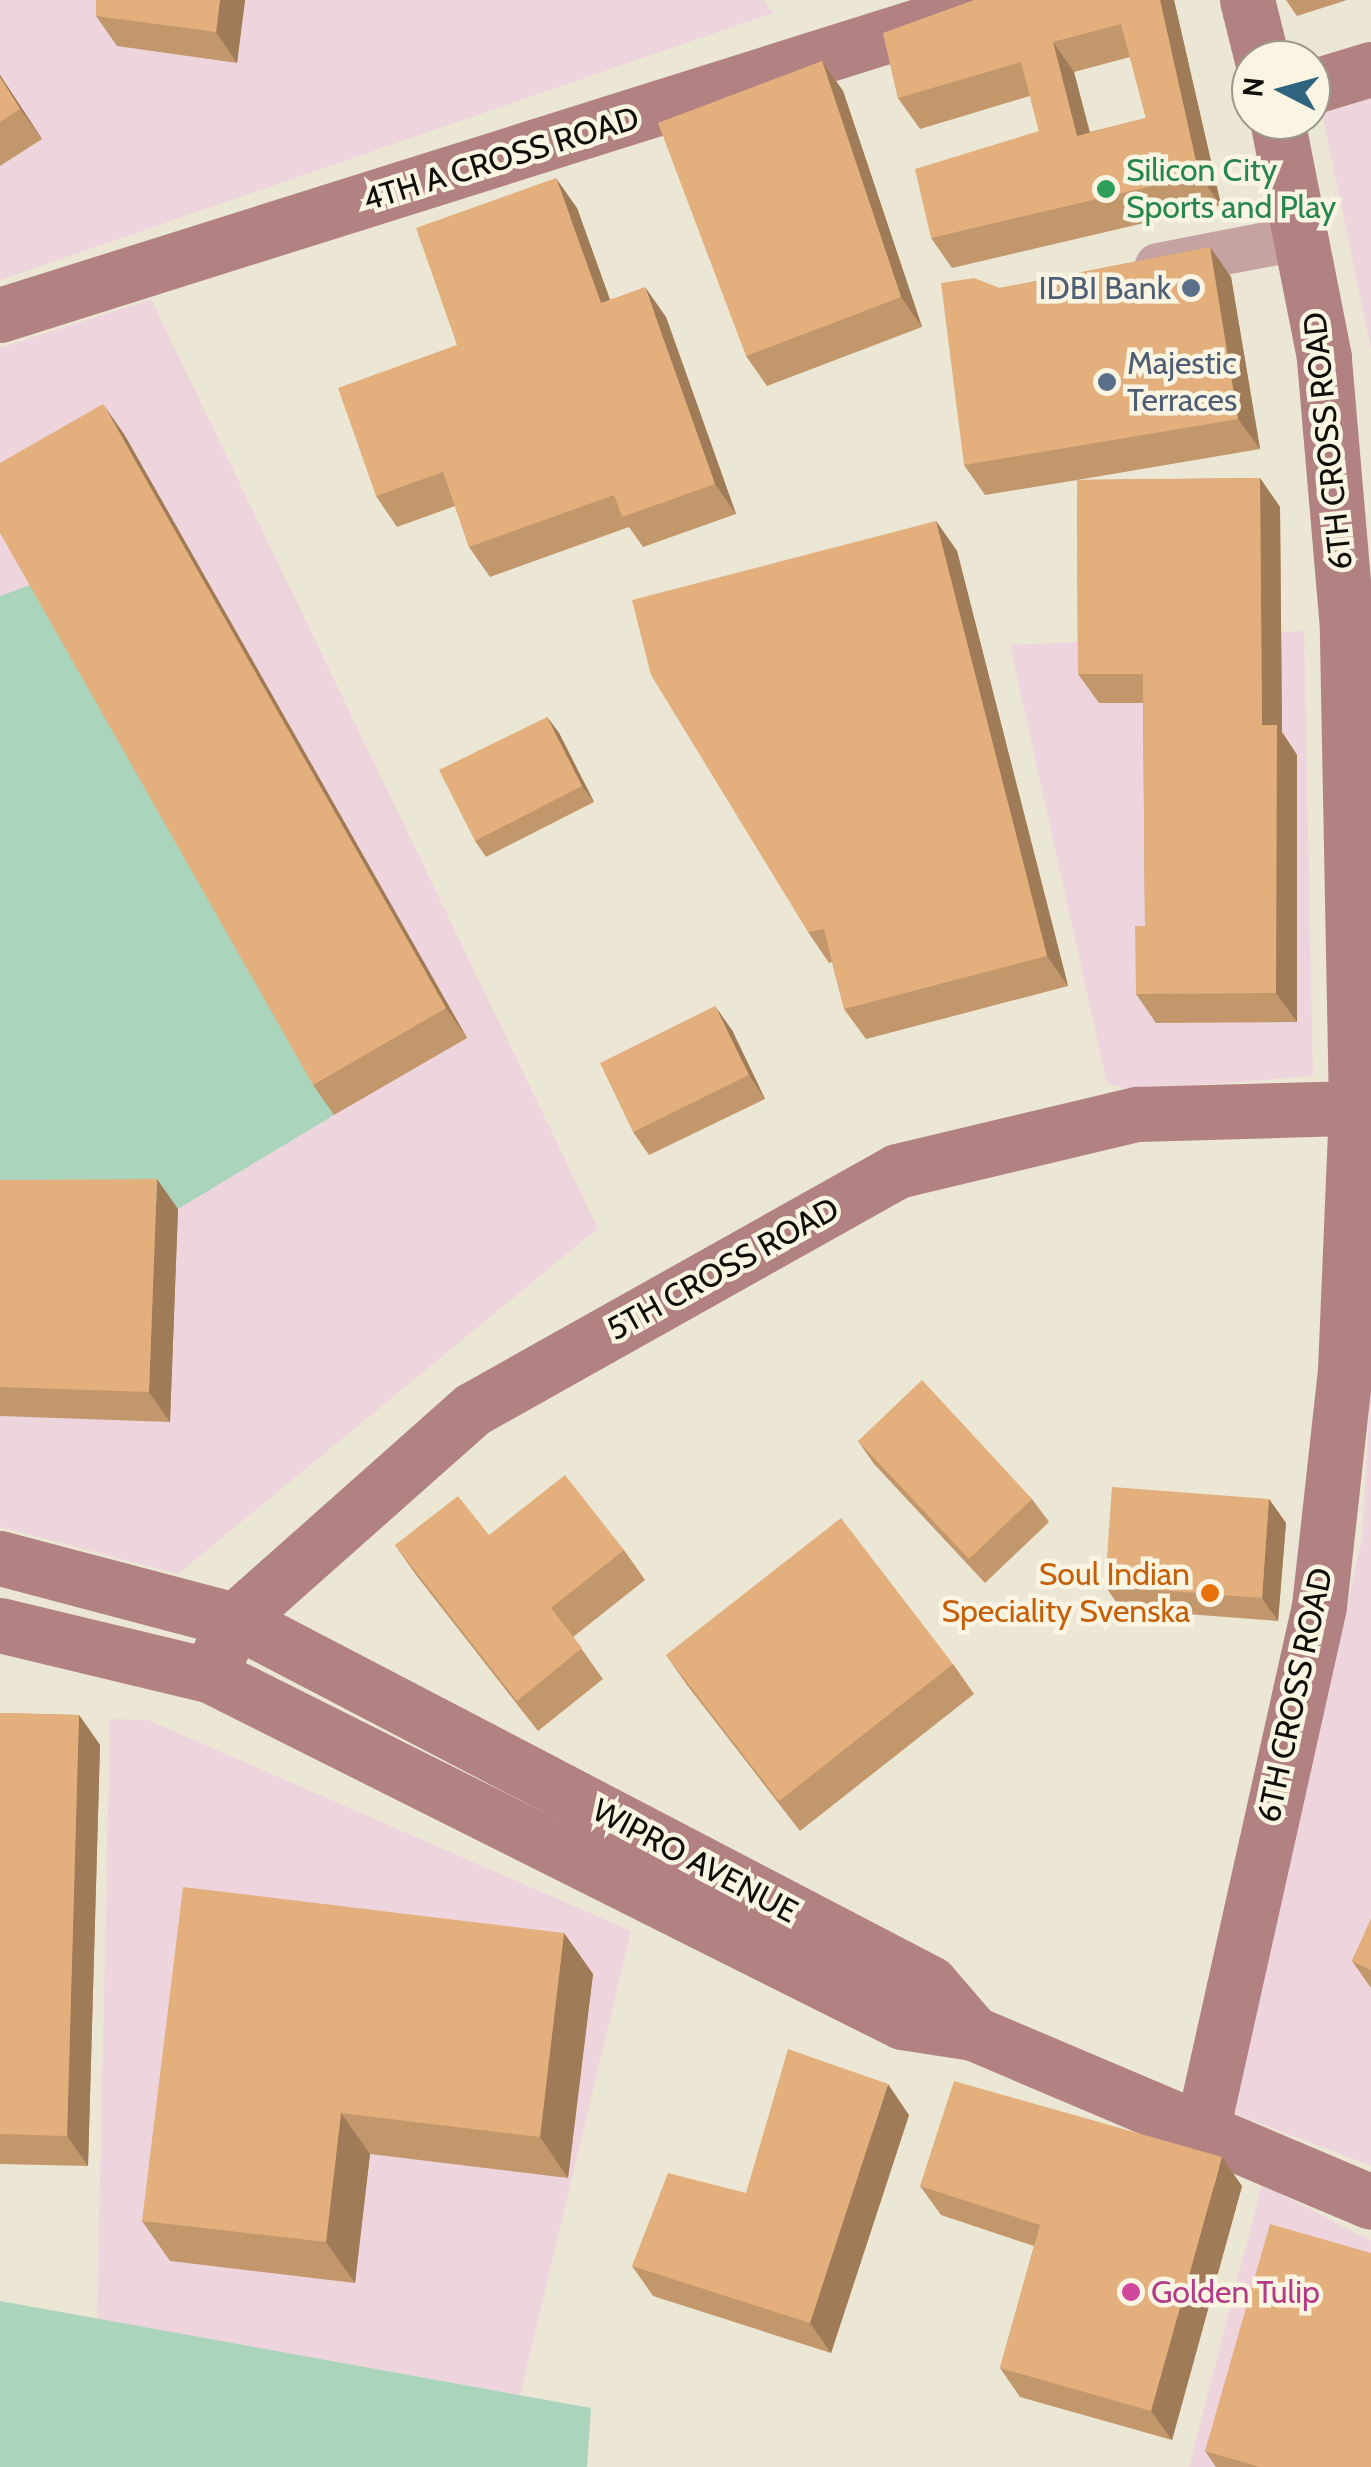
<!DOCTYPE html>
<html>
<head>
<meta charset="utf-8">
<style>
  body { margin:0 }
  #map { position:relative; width:1371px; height:2467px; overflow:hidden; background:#ece6d5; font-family:Cabin,sans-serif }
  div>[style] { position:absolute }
  .commercial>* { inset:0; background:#eed5dd }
  .green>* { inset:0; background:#abd4bc }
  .street>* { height:45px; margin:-22.5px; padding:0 22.5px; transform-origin:22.5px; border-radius:22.5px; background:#c5a3a3 }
  .secondary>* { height:55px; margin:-27.5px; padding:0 27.5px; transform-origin:27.5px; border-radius:27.5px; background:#b28283 }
  .wall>* { inset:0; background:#c3976c }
  .shaded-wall>* { inset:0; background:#9f7b58 }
  .building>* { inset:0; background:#e3b07d }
  .dots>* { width:28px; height:28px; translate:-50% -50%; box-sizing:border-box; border:5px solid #faf4e2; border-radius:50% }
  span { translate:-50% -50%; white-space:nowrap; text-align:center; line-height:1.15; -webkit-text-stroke:9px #faf4e2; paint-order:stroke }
  .street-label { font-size:32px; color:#100e09 }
  .leisure-label { font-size:32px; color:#27864d }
  .left { translate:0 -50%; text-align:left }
  .service-label { font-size:32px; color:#4e5e75 }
  .right { translate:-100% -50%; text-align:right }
  .food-label { font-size:32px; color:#c56008 }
  .hotel-label { font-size:32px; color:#b23c85 }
  .north { position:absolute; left:1231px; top:40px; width:100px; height:100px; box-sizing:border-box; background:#faf4e2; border:2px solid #9c988b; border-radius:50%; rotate:276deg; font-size:28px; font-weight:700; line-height:40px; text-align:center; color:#100e09 }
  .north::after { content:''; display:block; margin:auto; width:35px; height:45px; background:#2e647f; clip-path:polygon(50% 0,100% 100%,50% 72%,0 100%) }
</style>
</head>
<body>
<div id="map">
  <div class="commercial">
    <div style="clip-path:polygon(0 0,764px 0,773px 13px,0 280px)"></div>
    <div style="clip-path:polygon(1371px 47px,1371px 349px,1320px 103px)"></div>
    <div style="clip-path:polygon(151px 299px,598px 1228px,178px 1574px,0 1527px,0 348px)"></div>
    <div style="clip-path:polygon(1304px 631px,1313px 1076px,1130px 1090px,1107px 1083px,1010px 645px)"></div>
    <div style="clip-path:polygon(1371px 1377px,1371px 2166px,1233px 2113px,1362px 1539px)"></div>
    <div style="clip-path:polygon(110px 1719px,148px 1720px,631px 1931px,520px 2395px,97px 2319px)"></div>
    <div style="clip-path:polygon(1262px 2184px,1371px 2241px,1371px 2467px,1189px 2467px)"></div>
  </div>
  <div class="green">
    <div style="clip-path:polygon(33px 584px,334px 1115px,178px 1209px,0 1211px,0 596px)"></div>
    <div style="clip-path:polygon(0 2301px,591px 2408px,587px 2467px,0 2467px)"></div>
  </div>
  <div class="street">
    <div style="left:1157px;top:265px;width:148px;rotate:-10.9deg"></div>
  </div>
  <div class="secondary">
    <div style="left:1247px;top:0;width:62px;rotate:76deg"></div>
    <div style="left:1311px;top:87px;width:63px;rotate:-16.7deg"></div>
    <div style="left:0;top:315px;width:1048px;rotate:-17.48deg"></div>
    <div style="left:0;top:1558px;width:243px;rotate:14.8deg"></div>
    <div style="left:235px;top:1620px;width:784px;rotate:27.58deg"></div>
    <div style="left:930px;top:1983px;width:66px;rotate:49.3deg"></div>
    <div style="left:973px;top:2033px;width:432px;rotate:23deg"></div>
    <div style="left:0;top:1625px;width:215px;rotate:13.5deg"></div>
    <div style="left:209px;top:1675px;width:775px;rotate:26.6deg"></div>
    <div style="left:902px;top:2022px;width:72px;rotate:8.8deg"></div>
    <div style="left:209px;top:1675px;width:61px;rotate:-64.7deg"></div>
    <div style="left:235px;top:1620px;width:318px;rotate:-41.6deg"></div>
    <div style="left:473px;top:1409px;width:486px;rotate:-29.3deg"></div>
    <div style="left:897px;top:1171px;width:247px;rotate:-13.4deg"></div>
    <div style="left:1137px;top:1114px;width:219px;rotate:-1.6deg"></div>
    <div style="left:1202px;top:2130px;width:537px;rotate:-77.41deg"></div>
    <div style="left:1319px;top:1606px;width:237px;rotate:-83.7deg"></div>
    <div style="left:1345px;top:1370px;width:262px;rotate:-87.6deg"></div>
    <div style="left:1356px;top:1108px;width:480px;rotate:-91.1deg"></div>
    <div style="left:1347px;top:628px;width:272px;rotate:-94.9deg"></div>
    <div style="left:1324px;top:357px;width:242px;rotate:-101.2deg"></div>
  </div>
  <div class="wall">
    <div style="clip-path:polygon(245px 0,237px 63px,117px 46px,96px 16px)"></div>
    <div style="clip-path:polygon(evenodd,1174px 0,1221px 205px,952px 268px,931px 238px,1039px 131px,1030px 96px,920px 129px,898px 98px,883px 33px,1174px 0,1130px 57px,1146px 118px,1090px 132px,1074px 72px,1130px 57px)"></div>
    <div style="clip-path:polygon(1286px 0,1347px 0,1297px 16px)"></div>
    <div style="clip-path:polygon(822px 61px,843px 91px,922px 327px,767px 386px,746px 356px)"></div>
    <div style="clip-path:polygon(0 75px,42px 139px,0 166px)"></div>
    <div style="clip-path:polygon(577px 208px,610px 300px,666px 317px,736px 514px,643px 547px,629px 527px,490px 577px,469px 547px,455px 506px,397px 527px,376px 496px,457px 345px)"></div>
    <div style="clip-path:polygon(1210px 247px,1231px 277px,1260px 449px,1077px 480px,1260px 478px,1280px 507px,1282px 732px,1297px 755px,1297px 1022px,1156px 1023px,1136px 994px,1145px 926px,1143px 703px,1099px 703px,1078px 674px,1077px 480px,985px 495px,964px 465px,1000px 288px)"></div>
    <div style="clip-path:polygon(124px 434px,467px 1038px,334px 1115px,313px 1085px)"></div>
    <div style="clip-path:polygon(936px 521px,957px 551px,1068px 986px,866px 1039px,844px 1009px,832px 962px,829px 963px,808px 932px)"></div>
    <div style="clip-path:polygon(547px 717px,559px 733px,594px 802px,486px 857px,475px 841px)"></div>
    <div style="clip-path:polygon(732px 1030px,765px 1099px,649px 1155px,633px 1132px)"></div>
    <div style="clip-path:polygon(0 1180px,178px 1209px,170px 1422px,0 1416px)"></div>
    <div style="clip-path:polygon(858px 1441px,1032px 1499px,1049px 1522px,985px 1583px,874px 1464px)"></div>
    <div style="clip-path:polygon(1269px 1499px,1286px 1523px,1278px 1621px,1121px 1609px,1105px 1586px)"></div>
    <div style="clip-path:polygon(489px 1535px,624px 1550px,645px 1580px,573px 1637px,603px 1679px,538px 1731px,416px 1575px,395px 1545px)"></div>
    <div style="clip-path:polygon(666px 1655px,953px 1664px,974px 1694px,800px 1831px,687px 1685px)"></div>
    <div style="clip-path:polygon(0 1713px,79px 1715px,100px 1745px,88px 2166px,0 2164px)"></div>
    <div style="clip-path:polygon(1371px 1919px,1371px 1988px,1352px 1961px)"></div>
    <div style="clip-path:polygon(564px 1933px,593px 1974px,568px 2178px,370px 2154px,355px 2283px,170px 2261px,142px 2221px)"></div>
    <div style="clip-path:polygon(909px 2115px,831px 2353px,653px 2296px,632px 2266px,746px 2193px)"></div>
    <div style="clip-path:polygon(920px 2186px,1242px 2186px,1172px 2440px,1020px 2397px,1000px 2368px,1034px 2246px,941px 2215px)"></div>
    <div style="clip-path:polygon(1205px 2451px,1371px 2467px,1216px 2467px)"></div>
  </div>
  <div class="shaded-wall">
    <div style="clip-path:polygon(220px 0,245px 0,237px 63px,216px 32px)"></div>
    <div style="clip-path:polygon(1160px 0,1174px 0,1221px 205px,1199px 175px)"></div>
    <div style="clip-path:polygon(1053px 42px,1074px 72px,1098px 166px,1077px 136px)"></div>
    <div style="clip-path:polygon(822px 61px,843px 91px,922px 327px,901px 297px)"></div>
    <div style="clip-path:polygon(0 75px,42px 139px,20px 109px,0 77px)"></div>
    <div style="clip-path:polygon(556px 178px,577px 208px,622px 333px,601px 303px)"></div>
    <div style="clip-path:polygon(1210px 247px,1231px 277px,1260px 449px,1238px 419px)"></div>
    <div style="clip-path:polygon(645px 287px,666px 317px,736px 514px,715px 484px)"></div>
    <div style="clip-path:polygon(103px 404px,124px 434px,467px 1038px,446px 1008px)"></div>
    <div style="clip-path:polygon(1260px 478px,1280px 507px,1282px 732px,1297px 755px,1297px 1022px,1276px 993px,1262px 725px)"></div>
    <div style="clip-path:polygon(936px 521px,957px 551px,1068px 986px,1047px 956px)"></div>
    <div style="clip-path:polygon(547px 717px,559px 733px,594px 802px,582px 786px)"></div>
    <div style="clip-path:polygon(715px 1006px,732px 1030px,765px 1099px,749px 1075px)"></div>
    <div style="clip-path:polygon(157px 1179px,178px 1209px,170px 1422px,149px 1392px)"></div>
    <div style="clip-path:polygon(1269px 1499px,1286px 1523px,1278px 1621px,1262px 1598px)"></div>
    <div style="clip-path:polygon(79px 1715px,100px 1745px,88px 2166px,67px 2136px)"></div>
    <div style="clip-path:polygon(564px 1933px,593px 1974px,568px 2178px,540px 2137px)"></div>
    <div style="clip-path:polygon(888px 2084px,909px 2115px,831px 2353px,810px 2323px)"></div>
    <div style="clip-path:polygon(341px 2113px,370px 2154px,355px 2283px,326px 2242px)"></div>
    <div style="clip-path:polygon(1222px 2157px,1242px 2186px,1172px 2440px,1151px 2411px)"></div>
  </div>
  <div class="building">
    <div style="clip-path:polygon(96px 0,220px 0,216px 32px,96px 16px)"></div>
    <div style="clip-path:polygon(evenodd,974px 0,1160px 0,1199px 175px,931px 238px,915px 169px,1039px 131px,1021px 62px,898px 98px,883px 33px,974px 0,1121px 24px,1146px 118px,1077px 136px,1053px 42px,1121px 24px)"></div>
    <div style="clip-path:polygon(822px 61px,901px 297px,746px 356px,658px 123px)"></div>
    <div style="clip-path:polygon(0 77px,20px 109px,0 122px)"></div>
    <div style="clip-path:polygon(556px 178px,601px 303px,645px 287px,715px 484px,622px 517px,614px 495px,469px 547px,443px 472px,376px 496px,338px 388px,457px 345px,416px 228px)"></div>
    <div style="clip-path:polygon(1210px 247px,1238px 419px,964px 465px,941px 283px,974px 278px,1000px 288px)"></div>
    <div style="clip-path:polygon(103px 404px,446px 1008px,313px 1085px,0 533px,0 463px)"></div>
    <div style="clip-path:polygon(1260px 478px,1262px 725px,1277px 725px,1276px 993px,1136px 994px,1135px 926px,1145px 926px,1143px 674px,1078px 674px,1077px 480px)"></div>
    <div style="clip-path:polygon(936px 521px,1047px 956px,844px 1009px,824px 929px,808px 932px,651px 675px,632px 600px)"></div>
    <div style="clip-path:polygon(547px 717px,582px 786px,475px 841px,439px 770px)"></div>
    <div style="clip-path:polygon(715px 1006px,749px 1075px,633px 1132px,600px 1063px)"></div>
    <div style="clip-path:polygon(157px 1179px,149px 1392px,0 1387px,0 1180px)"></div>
    <div style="clip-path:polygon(922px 1380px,1032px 1499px,969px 1559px,858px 1441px)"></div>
    <div style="clip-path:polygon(565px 1475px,624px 1550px,551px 1608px,582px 1648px,517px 1701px,395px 1545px,458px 1496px,489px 1535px)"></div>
    <div style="clip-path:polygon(1112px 1487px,1269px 1499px,1262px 1598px,1105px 1586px)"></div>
    <div style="clip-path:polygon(841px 1518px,953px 1664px,779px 1801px,666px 1655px)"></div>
    <div style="clip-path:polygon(0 1713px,79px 1715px,67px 2136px,0 2134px)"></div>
    <div style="clip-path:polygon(183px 1887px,564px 1933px,540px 2137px,341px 2113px,326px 2242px,142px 2221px)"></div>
    <div style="clip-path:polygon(1371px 1919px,1371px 1970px,1352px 1961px)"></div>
    <div style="clip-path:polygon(788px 2049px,888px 2084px,810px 2323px,632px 2266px,668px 2173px,746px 2193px)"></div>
    <div style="clip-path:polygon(954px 2081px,1222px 2157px,1151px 2411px,1000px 2368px,1040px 2225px,920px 2186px)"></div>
    <div style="clip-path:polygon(1270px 2224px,1371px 2253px,1371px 2467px,1260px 2467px,1205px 2451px)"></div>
  </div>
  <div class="dots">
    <div style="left:1106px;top:189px;background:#2e9e5b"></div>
    <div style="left:1191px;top:288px;background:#5c6f8a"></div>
    <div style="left:1107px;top:382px;background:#5c6f8a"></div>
    <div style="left:1210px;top:1593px;background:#e8710a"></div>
    <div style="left:1131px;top:2292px;background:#d1479c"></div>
  </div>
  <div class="street-label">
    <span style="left:501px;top:159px;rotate:-17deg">4TH A CROSS ROAD</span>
    <span style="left:1328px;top:441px;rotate:-96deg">6TH CROSS ROAD</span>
    <span style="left:723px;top:1269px;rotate:-29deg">5TH CROSS ROAD</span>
    <span style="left:1295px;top:1695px;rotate:-78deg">6TH CROSS ROAD</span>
    <span style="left:695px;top:1861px;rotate:28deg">WIPRO AVENUE</span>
  </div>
  <div class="leisure-label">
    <span class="left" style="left:1126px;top:189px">Silicon City<br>Sports and Play</span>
  </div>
  <div class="service-label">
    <span class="right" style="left:1171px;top:288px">IDBI Bank</span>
    <span class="left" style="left:1127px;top:382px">Majestic<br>Terraces</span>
  </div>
  <div class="food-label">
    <span class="right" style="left:1190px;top:1593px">Soul Indian<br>Speciality Svenska</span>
  </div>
  <div class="hotel-label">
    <span class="left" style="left:1151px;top:2292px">Golden Tulip</span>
  </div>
  <div class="north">N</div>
</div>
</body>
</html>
